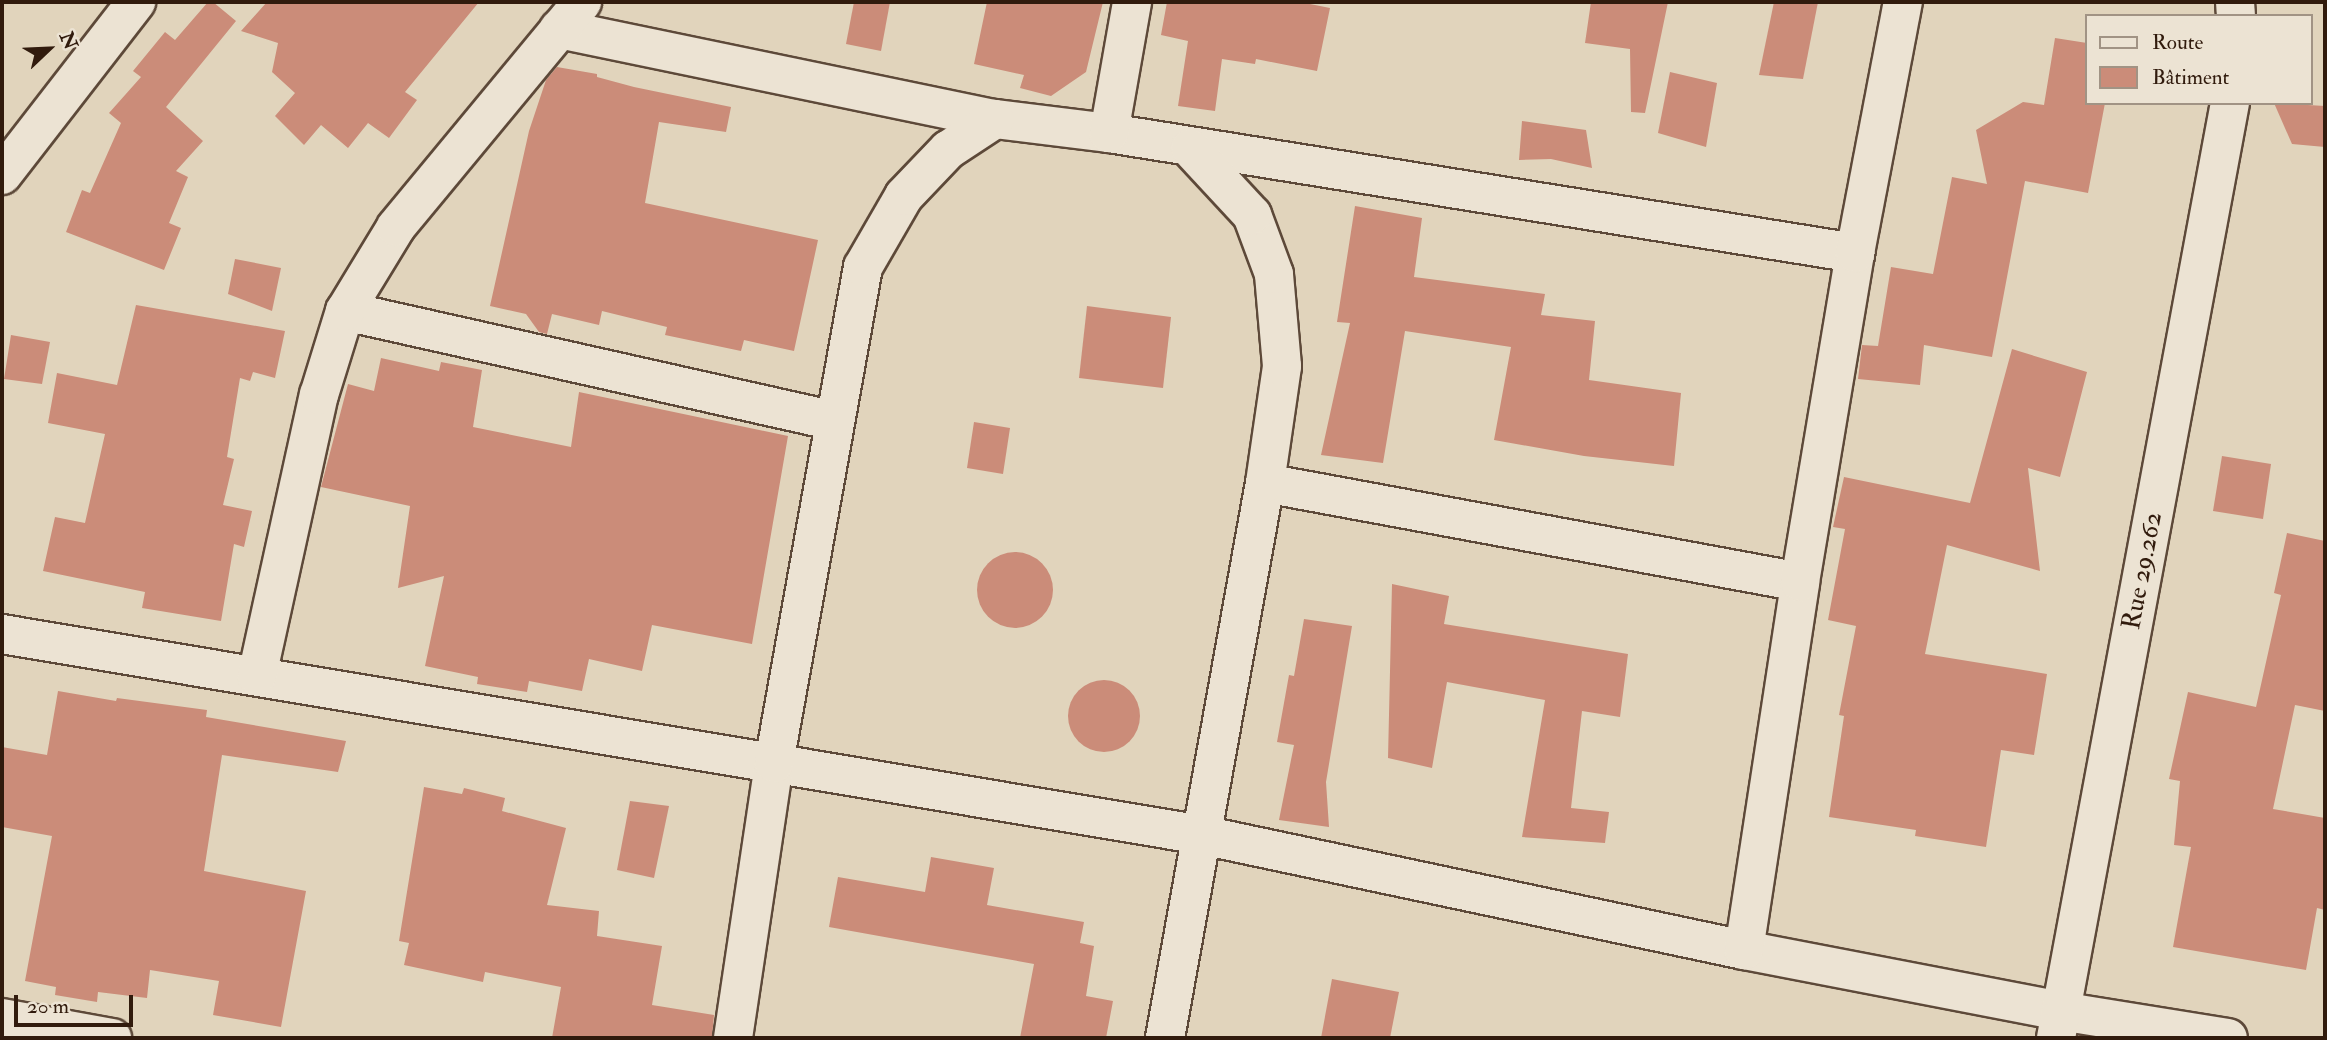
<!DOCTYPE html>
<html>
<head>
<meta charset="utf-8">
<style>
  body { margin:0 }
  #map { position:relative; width:2327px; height:1040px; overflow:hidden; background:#e1d4bc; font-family:"IM FELL Double Pica",serif }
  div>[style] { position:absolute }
  .building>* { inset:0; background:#cb8c79 }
  .round { border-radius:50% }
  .roads { filter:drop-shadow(2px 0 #5d4939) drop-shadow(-2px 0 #5d4939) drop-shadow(0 2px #5d4939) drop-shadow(0 -2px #5d4939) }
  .minor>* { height:38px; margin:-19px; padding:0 19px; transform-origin:19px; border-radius:19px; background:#ece3d3 }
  span { translate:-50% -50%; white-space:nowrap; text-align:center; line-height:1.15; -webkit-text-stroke:5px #ece3d3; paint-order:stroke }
  .street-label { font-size:26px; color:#311b0d }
  .frame { position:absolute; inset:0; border:4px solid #311b0d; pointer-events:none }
  .legend { position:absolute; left:2085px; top:14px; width:228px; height:91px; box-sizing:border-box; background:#ece3d3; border:2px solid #a19384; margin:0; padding:9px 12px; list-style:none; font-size:21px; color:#311b0d }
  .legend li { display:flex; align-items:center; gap:14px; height:35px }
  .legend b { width:35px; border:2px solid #a19384 }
  .north { position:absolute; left:14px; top:14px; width:70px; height:70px; -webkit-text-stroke:5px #ece3d3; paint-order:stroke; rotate:67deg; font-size:19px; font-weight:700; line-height:28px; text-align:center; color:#311b0d }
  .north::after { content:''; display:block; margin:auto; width:24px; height:32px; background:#311b0d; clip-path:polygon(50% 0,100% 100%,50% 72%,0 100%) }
  .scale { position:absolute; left:14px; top:995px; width:119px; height:32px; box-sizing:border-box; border:4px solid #311b0d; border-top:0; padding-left:9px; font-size:21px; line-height:24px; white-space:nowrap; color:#311b0d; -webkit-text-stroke:5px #ece3d3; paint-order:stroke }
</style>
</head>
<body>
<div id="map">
  <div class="building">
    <div style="clip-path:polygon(208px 2px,213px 2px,236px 21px,166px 107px,203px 141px,176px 171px,188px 177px,169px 223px,181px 228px,164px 270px,66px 232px,82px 190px,90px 193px,121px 123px,109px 113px,141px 77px,133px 71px,165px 32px,175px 40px)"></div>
    <div style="clip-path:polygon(267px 2px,479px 2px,405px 92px,417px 100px,389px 138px,368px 123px,348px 148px,321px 125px,304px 145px,275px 116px,295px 93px,272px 72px,278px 43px,241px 31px)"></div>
    <div style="clip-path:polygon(854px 2px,890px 2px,881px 51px,846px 44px)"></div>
    <div style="clip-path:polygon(987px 2px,1103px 2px,1086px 72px,1051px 96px,1020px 88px,1024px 75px,974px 64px)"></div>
    <div style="clip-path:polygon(1167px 2px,1300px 2px,1330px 8px,1317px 71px,1256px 59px,1255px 64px,1222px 59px,1215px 111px,1178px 106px,1188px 41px,1161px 35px)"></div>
    <div style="clip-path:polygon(1591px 2px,1668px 2px,1645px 113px,1631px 112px,1630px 49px,1585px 43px)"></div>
    <div style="clip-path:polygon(1774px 2px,1818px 2px,1803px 79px,1759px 75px)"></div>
    <div style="clip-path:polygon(2055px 38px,2087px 43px,2087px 103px,2105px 103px,2088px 193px,2025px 181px,1992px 357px,1924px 345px,1920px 385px,1858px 379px,1862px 345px,1878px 346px,1891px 267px,1933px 274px,1952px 177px,1987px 184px,1976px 130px,2023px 102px,2044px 105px)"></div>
    <div style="clip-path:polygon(557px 67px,597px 74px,597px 77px,634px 87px,731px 107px,726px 132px,659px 122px,645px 203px,818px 240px,794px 351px,744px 340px,741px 351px,665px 335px,667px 327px,602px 311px,599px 325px,552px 314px,547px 334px,539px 332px,526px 314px,490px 306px,529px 131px,546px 80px)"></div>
    <div style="clip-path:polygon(1670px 72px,1717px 83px,1706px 147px,1658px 133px)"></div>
    <div style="clip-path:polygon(2274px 103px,2325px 106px,2325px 147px,2292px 144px)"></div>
    <div style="clip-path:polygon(1522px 121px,1586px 130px,1592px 168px,1551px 159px,1519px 160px)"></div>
    <div style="clip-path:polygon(1355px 206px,1422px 218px,1414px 277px,1545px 294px,1541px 315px,1595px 321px,1589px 380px,1681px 393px,1674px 466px,1584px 456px,1494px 440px,1511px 347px,1405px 331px,1383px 463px,1321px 455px,1350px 323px,1337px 322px)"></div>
    <div style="clip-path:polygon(235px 259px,281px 268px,272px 311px,228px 294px)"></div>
    <div style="clip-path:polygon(136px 305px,285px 331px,275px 378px,253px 372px,250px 381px,240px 378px,227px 457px,234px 459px,223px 505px,252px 511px,244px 547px,234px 544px,221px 621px,142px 608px,145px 592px,43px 571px,55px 517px,85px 523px,105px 434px,48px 423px,57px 373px,117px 385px)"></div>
    <div style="clip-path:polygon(1087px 306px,1171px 317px,1163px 388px,1079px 378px)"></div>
    <div style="clip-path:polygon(11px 335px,50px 342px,42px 384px,4px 379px)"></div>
    <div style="clip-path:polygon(2012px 349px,2087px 372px,2060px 477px,2028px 468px,2040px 571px,1947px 545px,1925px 654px,2047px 674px,2034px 755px,2001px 750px,1986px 847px,1915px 836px,1916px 830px,1829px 817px,1844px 716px,1839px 715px,1856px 626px,1828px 620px,1845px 529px,1833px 527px,1844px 477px,1970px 503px)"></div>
    <div style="clip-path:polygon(381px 358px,439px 371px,441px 362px,482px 370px,473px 427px,571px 447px,579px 392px,788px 436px,752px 644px,652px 625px,642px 671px,589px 659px,582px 691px,529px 681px,527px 692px,477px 684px,478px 677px,425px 666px,444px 576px,398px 588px,410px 506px,321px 487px,348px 384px,374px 391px)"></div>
    <div style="clip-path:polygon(974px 422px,1010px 428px,1003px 474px,967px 468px)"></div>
    <div style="clip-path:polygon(2222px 456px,2271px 464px,2263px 519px,2213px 511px)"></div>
    <div style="clip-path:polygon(2287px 533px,2325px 541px,2325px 711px,2295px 705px,2273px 809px,2325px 818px,2325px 910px,2317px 908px,2306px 970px,2173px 947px,2191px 847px,2174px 845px,2180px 781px,2169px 779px,2188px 692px,2256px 707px,2281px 595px,2274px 593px)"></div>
    <div class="round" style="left:977px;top:552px;width:76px;height:76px"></div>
    <div style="clip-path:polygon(1392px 584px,1449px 596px,1444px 624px,1628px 654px,1620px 717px,1582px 711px,1571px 808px,1609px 812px,1605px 843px,1522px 837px,1545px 700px,1447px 682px,1432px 768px,1388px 758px)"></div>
    <div style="clip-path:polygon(1304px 619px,1352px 626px,1326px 782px,1329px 827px,1279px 820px,1294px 745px,1277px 742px,1289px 675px,1294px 676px)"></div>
    <div class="round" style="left:1068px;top:680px;width:72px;height:72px"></div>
    <div style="clip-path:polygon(58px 691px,116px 701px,117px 698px,207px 710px,206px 717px,346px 741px,338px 772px,222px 755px,204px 871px,306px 891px,281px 1027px,213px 1015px,219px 981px,150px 970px,147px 998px,98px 992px,97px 1002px,55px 995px,56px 987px,25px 981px,52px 836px,2px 827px,2px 747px,47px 755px)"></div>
    <div style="clip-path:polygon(424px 787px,462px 794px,464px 788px,505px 798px,502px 811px,566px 828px,547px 905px,599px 911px,597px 936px,662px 946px,652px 1005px,714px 1015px,712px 1038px,552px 1038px,561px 987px,485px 972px,483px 982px,404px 965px,409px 943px,399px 941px)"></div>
    <div style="clip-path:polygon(630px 801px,669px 806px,654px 878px,617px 870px)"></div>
    <div style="clip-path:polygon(931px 857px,994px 868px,987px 905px,1084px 922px,1080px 943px,1094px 946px,1086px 996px,1113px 1001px,1106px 1038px,1020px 1038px,1034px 964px,829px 927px,838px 877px,925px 892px)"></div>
    <div style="clip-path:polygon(1332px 979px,1399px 992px,1390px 1038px,1321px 1038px)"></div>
  </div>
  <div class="roads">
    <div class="minor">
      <div style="left:2235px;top:2px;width:14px;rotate:86deg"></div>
      <div style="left:559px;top:29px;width:445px;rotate:11.7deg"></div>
      <div style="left:995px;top:119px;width:115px;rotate:7deg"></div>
      <div style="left:1109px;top:133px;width:756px;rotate:9.14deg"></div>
      <div style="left:1109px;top:133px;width:133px;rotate:-80deg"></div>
      <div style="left:2px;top:175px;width:219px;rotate:-52.2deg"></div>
      <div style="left:345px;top:311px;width:502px;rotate:12.65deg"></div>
      <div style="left:1265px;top:483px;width:544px;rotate:10.48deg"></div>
      <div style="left:2px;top:634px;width:1217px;rotate:9.51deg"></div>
      <div style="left:1202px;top:835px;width:554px;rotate:11.98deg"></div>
      <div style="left:1744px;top:950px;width:322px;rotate:10.9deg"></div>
      <div style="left:2060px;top:1011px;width:170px;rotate:9.1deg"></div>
      <div style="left:257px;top:676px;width:288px;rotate:-77.6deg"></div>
      <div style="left:319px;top:395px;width:88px;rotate:-72.8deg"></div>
      <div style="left:345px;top:311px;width:98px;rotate:-58.7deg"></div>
      <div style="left:396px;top:227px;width:292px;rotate:-50.4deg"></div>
      <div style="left:1744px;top:950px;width:372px;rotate:-81.3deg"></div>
      <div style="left:1800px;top:582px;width:334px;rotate:-80.5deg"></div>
      <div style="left:1855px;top:253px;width:256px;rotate:-79.2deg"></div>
      <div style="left:2px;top:1018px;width:112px;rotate:10.3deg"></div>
      <div style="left:733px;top:1038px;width:278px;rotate:-81.5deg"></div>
      <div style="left:774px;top:763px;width:504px;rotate:-79.83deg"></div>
      <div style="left:863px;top:267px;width:82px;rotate:-60deg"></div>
      <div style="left:904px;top:196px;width:64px;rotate:-46.3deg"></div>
      <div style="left:948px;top:150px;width:56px;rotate:-33.4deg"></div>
      <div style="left:1165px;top:1038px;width:564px;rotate:-79.79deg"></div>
      <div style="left:1265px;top:483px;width:118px;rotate:-81.7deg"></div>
      <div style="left:1282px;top:366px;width:92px;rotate:-95deg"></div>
      <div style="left:1274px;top:274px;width:63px;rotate:-110.4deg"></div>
      <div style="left:1252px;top:215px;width:91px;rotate:-132.8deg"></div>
      <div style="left:2056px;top:1038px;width:951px;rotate:-79.46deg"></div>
    </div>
  </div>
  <div class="street-label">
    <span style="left:2143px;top:571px;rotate:-79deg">Rue 29.262</span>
  </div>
  <div class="frame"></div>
  <ul class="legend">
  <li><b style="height:9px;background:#ece3d3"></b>Route</li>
  <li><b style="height:19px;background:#cb8c79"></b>Bâtiment</li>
  </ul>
  <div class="north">N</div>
  <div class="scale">20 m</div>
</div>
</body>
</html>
